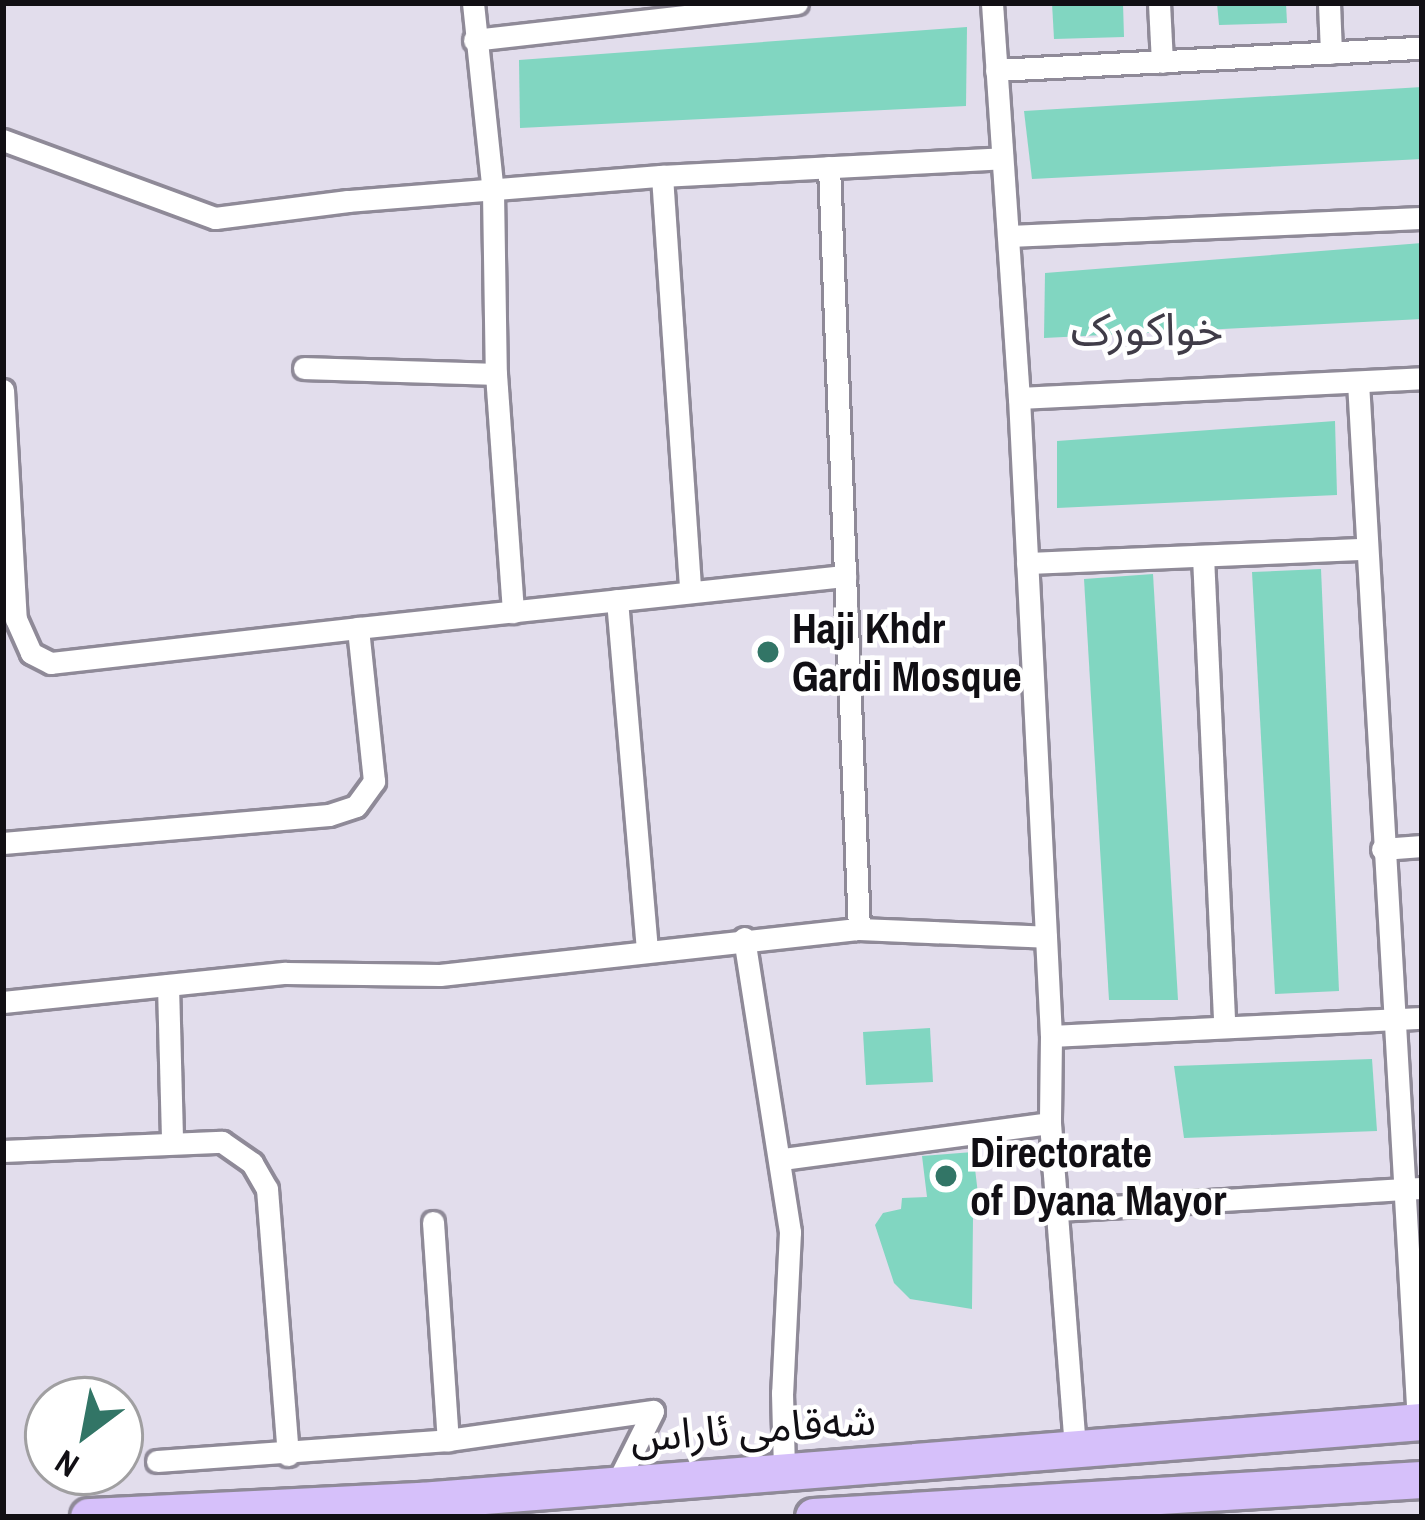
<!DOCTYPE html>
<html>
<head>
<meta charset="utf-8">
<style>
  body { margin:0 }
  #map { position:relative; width:1425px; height:1520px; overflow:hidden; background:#e2ddec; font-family:"Archivo Narrow","Noto Sans Arabic",sans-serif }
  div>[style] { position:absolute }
  .building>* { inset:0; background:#81d6c1 }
  .roads { filter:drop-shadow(3px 0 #8f8a98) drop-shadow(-3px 0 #8f8a98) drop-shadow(0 3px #8f8a98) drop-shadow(0 -3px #8f8a98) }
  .street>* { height:21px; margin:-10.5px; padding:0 10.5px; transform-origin:10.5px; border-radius:10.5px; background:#fff }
  .primary>* { height:36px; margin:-18px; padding:0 18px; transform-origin:18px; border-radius:18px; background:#d6c0fa }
  .dots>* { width:33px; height:33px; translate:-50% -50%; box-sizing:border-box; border:6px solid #fff; border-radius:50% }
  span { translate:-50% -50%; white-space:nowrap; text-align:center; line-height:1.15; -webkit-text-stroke:9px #fff; paint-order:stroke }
  .poi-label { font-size:42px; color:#110f14; font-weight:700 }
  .left { translate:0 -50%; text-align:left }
  .street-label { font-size:42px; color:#110f14 }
  .neighbourhood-label { font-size:45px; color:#403c48 }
  .frame { position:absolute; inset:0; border:6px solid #110f14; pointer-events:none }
  .north { position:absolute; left:24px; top:1376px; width:120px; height:120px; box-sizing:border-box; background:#fff; border:3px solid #a09fa1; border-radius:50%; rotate:212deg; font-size:33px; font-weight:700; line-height:48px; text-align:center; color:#110f14 }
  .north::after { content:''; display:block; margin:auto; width:42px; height:54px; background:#327566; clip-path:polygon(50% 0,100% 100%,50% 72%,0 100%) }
</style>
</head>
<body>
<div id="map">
  <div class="building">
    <div style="clip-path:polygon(1052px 3px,1123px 3px,1124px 37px,1054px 39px)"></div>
    <div style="clip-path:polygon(1217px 3px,1286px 3px,1287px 23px,1219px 25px)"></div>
    <div style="clip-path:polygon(967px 27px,966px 106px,520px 128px,519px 60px)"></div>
    <div style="clip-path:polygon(1422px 87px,1422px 159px,1032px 179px,1024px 111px)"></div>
    <div style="clip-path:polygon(1422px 243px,1422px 319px,1044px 338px,1045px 273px)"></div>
    <div style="clip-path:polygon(1335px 421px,1337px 495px,1057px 508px,1057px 441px)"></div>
    <div style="clip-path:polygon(1321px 569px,1339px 991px,1275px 994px,1252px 572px)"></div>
    <div style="clip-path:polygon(1153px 574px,1178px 1000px,1109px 1000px,1084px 579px)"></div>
    <div style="clip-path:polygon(930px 1028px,933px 1082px,866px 1085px,863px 1032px)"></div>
    <div style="clip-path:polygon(1372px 1059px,1377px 1131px,1184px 1138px,1174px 1066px)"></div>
    <div style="clip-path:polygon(973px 1152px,981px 1219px,973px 1218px,972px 1309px,910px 1299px,894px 1283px,875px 1225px,883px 1213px,901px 1209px,902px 1198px,927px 1197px,922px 1156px)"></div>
  </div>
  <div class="roads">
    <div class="street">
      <div style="left:473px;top:3px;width:190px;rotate:84deg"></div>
      <div style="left:493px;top:192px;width:182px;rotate:89.1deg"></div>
      <div style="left:496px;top:374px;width:239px;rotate:85.9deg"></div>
      <div style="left:992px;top:3px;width:396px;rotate:86.1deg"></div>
      <div style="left:1019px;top:398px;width:639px;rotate:87.13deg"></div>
      <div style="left:1051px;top:1036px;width:87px;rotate:90.7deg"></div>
      <div style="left:1050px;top:1123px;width:327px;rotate:85.6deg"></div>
      <div style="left:1159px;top:3px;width:59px;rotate:87.1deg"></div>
      <div style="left:1329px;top:3px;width:50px;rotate:87.7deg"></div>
      <div style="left:474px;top:40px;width:325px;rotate:-6.5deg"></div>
      <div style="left:996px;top:70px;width:427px;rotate:-3deg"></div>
      <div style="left:3px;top:140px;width:226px;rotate:20.2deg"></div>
      <div style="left:215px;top:218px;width:134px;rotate:-7.3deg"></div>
      <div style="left:348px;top:201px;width:315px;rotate:-4.6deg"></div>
      <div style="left:662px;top:176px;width:340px;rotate:-3deg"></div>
      <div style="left:829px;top:167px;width:763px;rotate:87.75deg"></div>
      <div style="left:662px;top:176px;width:417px;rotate:86.1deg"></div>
      <div style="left:1008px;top:236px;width:414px;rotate:-2.5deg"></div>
      <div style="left:304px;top:368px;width:192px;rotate:1.8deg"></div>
      <div style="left:1358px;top:382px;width:1042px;rotate:86.7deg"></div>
      <div style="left:3px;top:390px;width:229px;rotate:86.8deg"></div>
      <div style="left:16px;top:619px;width:37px;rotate:66deg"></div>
      <div style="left:31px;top:653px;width:22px;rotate:27deg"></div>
      <div style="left:51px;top:663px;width:309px;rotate:-6.5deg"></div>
      <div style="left:1019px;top:398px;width:403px;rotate:-2.8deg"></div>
      <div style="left:1203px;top:556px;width:471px;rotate:87.4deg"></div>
      <div style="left:1027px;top:563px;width:340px;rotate:-2.4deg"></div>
      <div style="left:617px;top:600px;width:349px;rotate:85.1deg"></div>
      <div style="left:3px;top:843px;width:327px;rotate:-4.9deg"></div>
      <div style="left:329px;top:815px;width:28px;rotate:-18deg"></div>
      <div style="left:356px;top:806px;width:31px;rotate:-54deg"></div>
      <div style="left:374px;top:781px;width:154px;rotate:-96deg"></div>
      <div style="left:358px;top:628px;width:490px;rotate:-6.1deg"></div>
      <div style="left:1382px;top:849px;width:40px;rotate:-4.3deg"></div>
      <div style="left:744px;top:938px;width:298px;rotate:81.1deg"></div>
      <div style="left:790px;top:1232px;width:161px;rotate:92.8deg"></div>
      <div style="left:782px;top:1393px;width:78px;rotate:88.5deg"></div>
      <div style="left:168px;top:985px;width:156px;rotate:88.5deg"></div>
      <div style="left:3px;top:1002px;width:284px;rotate:-5.9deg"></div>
      <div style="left:286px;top:973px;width:154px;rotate:0.7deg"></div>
      <div style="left:440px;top:975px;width:422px;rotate:-6.3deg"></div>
      <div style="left:859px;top:929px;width:187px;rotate:2.4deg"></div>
      <div style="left:1051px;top:1036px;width:371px;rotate:-2.8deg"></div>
      <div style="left:3px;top:1151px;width:219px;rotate:-2.4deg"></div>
      <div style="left:222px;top:1142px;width:37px;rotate:35deg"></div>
      <div style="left:252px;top:1163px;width:30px;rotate:60deg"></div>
      <div style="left:267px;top:1189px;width:267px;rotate:85.5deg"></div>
      <div style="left:783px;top:1159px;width:269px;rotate:-7.7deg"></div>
      <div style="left:1060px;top:1210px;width:363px;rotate:-3.5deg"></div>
      <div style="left:433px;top:1222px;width:219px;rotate:86.1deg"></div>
      <div style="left:157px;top:1461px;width:292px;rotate:-4.1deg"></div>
      <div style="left:448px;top:1440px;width:207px;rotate:-8.1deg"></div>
      <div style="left:617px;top:1483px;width:80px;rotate:-63.4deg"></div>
    </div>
    <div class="primary">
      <div style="left:89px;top:1517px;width:332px;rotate:-2.8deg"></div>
      <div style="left:421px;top:1501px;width:1004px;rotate:-4.51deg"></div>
      <div style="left:814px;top:1517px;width:609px;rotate:-3.48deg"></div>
    </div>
  </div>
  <div class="dots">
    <div style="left:768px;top:652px;background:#327566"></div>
    <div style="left:946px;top:1176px;background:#327566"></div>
  </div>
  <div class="poi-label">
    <span class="left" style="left:792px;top:652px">Haji Khdr<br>Gardi Mosque</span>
    <span class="left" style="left:970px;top:1176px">Directorate<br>of Dyana Mayor</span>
  </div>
  <div class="street-label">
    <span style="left:753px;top:1428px;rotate:-4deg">شەقامی ئاراس</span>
  </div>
  <div class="neighbourhood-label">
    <span style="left:1147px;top:329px">خواکورک</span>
  </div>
  <div class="frame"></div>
  <div class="north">N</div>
</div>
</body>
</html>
